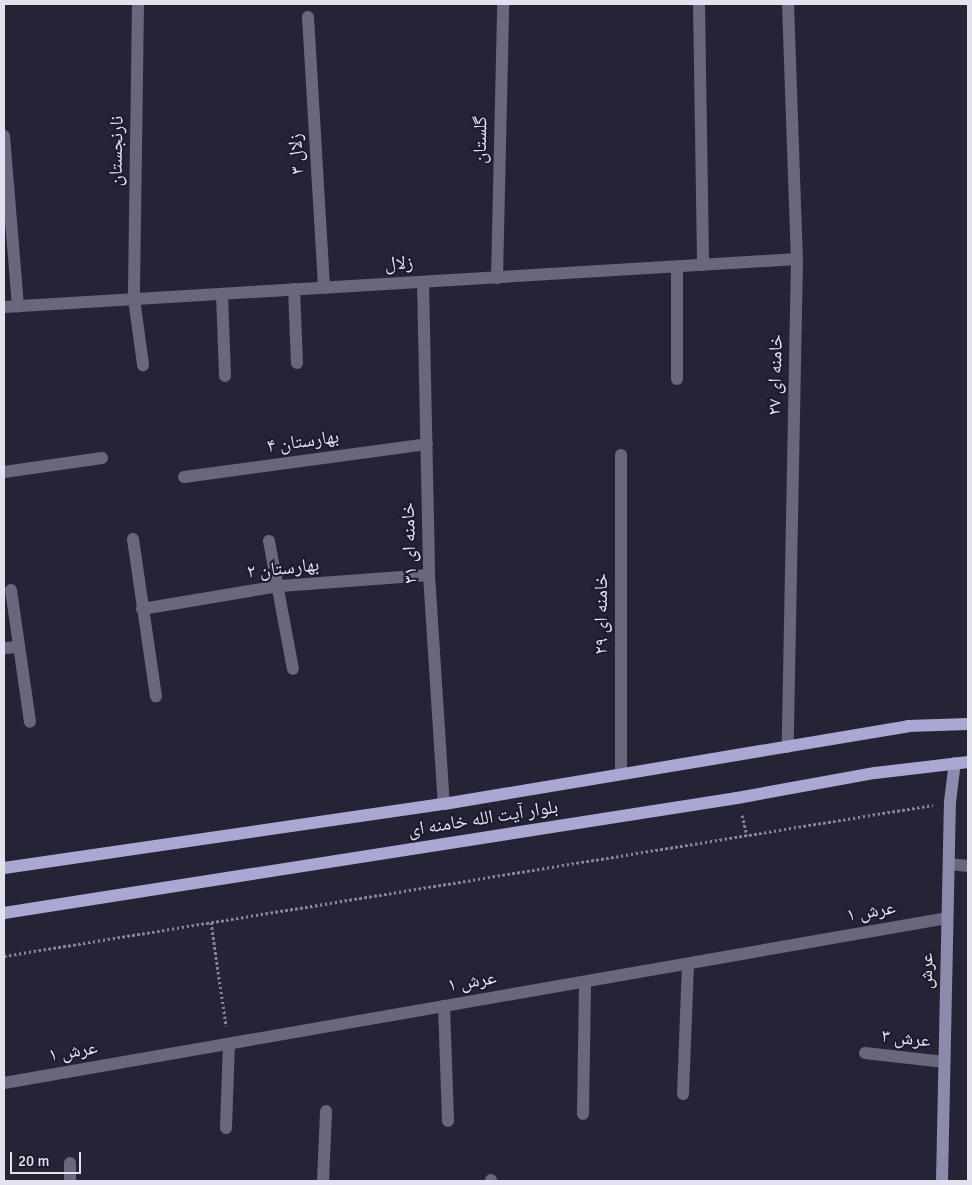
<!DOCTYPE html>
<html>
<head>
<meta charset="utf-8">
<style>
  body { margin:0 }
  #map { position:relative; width:972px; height:1185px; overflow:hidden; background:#252437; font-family:Signika,"Noto Naskh Arabic",sans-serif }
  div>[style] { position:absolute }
  .path>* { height:3px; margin-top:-1.5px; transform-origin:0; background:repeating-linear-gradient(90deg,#868595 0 2.5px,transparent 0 5px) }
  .street>* { height:12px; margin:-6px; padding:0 6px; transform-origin:6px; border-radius:6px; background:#68677c }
  .secondary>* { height:12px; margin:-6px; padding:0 6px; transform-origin:6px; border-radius:6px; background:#8d8bad }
  .primary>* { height:12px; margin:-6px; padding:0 6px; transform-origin:6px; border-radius:6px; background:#aaa7d3 }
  span { translate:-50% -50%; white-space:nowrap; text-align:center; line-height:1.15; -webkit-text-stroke:4px #1c1a2d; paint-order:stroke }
  .street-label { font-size:19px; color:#e2e1ee }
  .frame { position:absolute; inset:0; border:5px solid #e2e1ee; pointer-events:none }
  .scale { position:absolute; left:10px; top:1152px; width:71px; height:22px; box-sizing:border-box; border:2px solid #e2e1ee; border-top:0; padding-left:6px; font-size:15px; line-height:18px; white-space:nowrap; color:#e2e1ee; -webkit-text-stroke:4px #1c1a2d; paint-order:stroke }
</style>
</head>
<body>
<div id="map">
  <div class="path">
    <div style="left:742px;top:815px;width:21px;rotate:76deg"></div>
    <div style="left:211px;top:922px;width:105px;rotate:81.8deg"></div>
    <div style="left:4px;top:956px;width:941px;rotate:-9.23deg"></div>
  </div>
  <div class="street">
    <div style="left:138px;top:4px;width:295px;rotate:90.8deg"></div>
    <div style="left:134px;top:299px;width:67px;rotate:82.2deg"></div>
    <div style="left:699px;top:4px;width:261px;rotate:89.1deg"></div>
    <div style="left:788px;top:4px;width:255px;rotate:88deg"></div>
    <div style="left:797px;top:259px;width:488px;rotate:91.1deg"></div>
    <div style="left:308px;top:17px;width:271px;rotate:86.6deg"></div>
    <div style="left:4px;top:136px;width:171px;rotate:85.3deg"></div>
    <div style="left:497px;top:278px;width:274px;rotate:-88.7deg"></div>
    <div style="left:423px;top:282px;width:293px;rotate:88.8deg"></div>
    <div style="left:429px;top:575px;width:229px;rotate:86.3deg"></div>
    <div style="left:294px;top:289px;width:74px;rotate:87.7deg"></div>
    <div style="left:222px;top:294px;width:82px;rotate:87.9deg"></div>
    <div style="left:4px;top:307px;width:794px;rotate:-3.46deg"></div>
    <div style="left:677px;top:379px;width:112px;rotate:-90deg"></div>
    <div style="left:4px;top:472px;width:99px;rotate:-8.1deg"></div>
    <div style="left:184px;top:477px;width:245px;rotate:-7.7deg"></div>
    <div style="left:133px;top:539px;width:159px;rotate:81.7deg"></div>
    <div style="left:269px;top:541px;width:130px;rotate:79.4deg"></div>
    <div style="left:11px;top:590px;width:133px;rotate:81.8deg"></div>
    <div style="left:142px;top:609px;width:140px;rotate:-9.5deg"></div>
    <div style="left:280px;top:586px;width:149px;rotate:-4.2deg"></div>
    <div style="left:4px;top:648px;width:15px;rotate:-4deg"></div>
    <div style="left:621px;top:773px;width:318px;rotate:-90deg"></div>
    <div style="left:949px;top:864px;width:19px;rotate:6deg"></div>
    <div style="left:444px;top:1006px;width:115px;rotate:88deg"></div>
    <div style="left:865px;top:1053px;width:80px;rotate:6.5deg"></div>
    <div style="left:4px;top:1083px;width:957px;rotate:-9.92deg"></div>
    <div style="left:683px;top:1094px;width:130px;rotate:-87.8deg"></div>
    <div style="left:583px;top:1114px;width:132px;rotate:-89.1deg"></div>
    <div style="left:226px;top:1128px;width:84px;rotate:-88deg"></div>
    <div style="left:70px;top:1163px;width:18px;rotate:90deg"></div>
    <div style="left:323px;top:1181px;width:70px;rotate:-87.5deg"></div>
    <div style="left:491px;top:1181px;width:1px;rotate:-90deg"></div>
  </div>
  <div class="secondary">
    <div style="left:942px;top:1181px;width:379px;rotate:-88.8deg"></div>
    <div style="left:950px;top:802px;width:39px;rotate:-83deg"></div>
  </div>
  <div class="primary">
    <div style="left:4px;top:868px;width:445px;rotate:-8.3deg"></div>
    <div style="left:444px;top:804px;width:471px;rotate:-9.5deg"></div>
    <div style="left:908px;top:726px;width:60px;rotate:-1.9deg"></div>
    <div style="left:4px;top:913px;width:742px;rotate:-8.92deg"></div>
    <div style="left:737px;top:798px;width:140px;rotate:-10.3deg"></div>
    <div style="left:875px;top:773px;width:94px;rotate:-6.7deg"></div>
  </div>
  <div class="street-label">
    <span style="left:481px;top:140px;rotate:-89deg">گلستان</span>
    <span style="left:117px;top:151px;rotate:-89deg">نارنجستان</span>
    <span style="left:297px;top:154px;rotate:-93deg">۳ زلال</span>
    <span style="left:399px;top:264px;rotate:-3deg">زلال</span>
    <span style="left:776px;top:375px;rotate:-89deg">خامنه ای ۲۷</span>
    <span style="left:303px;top:442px;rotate:-8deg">بهارستان ۴</span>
    <span style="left:410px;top:543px;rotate:-92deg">خامنه ای ۳۱</span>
    <span style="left:283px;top:569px;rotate:-6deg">بهارستان ۲</span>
    <span style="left:602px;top:614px;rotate:-90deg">خامنه ای ۲۹</span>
    <span style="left:483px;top:819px;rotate:-9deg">بلوار آیت الله خامنه ای</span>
    <span style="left:871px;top:912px;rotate:-10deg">عرش ۱</span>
    <span style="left:927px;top:971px;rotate:-89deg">عرش</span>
    <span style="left:472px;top:982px;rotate:-10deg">عرش ۱</span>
    <span style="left:906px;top:1039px;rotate:6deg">عرش ۳</span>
    <span style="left:73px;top:1052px;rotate:-10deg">عرش ۱</span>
  </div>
  <div class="frame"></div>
  <div class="scale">20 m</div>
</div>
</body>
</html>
